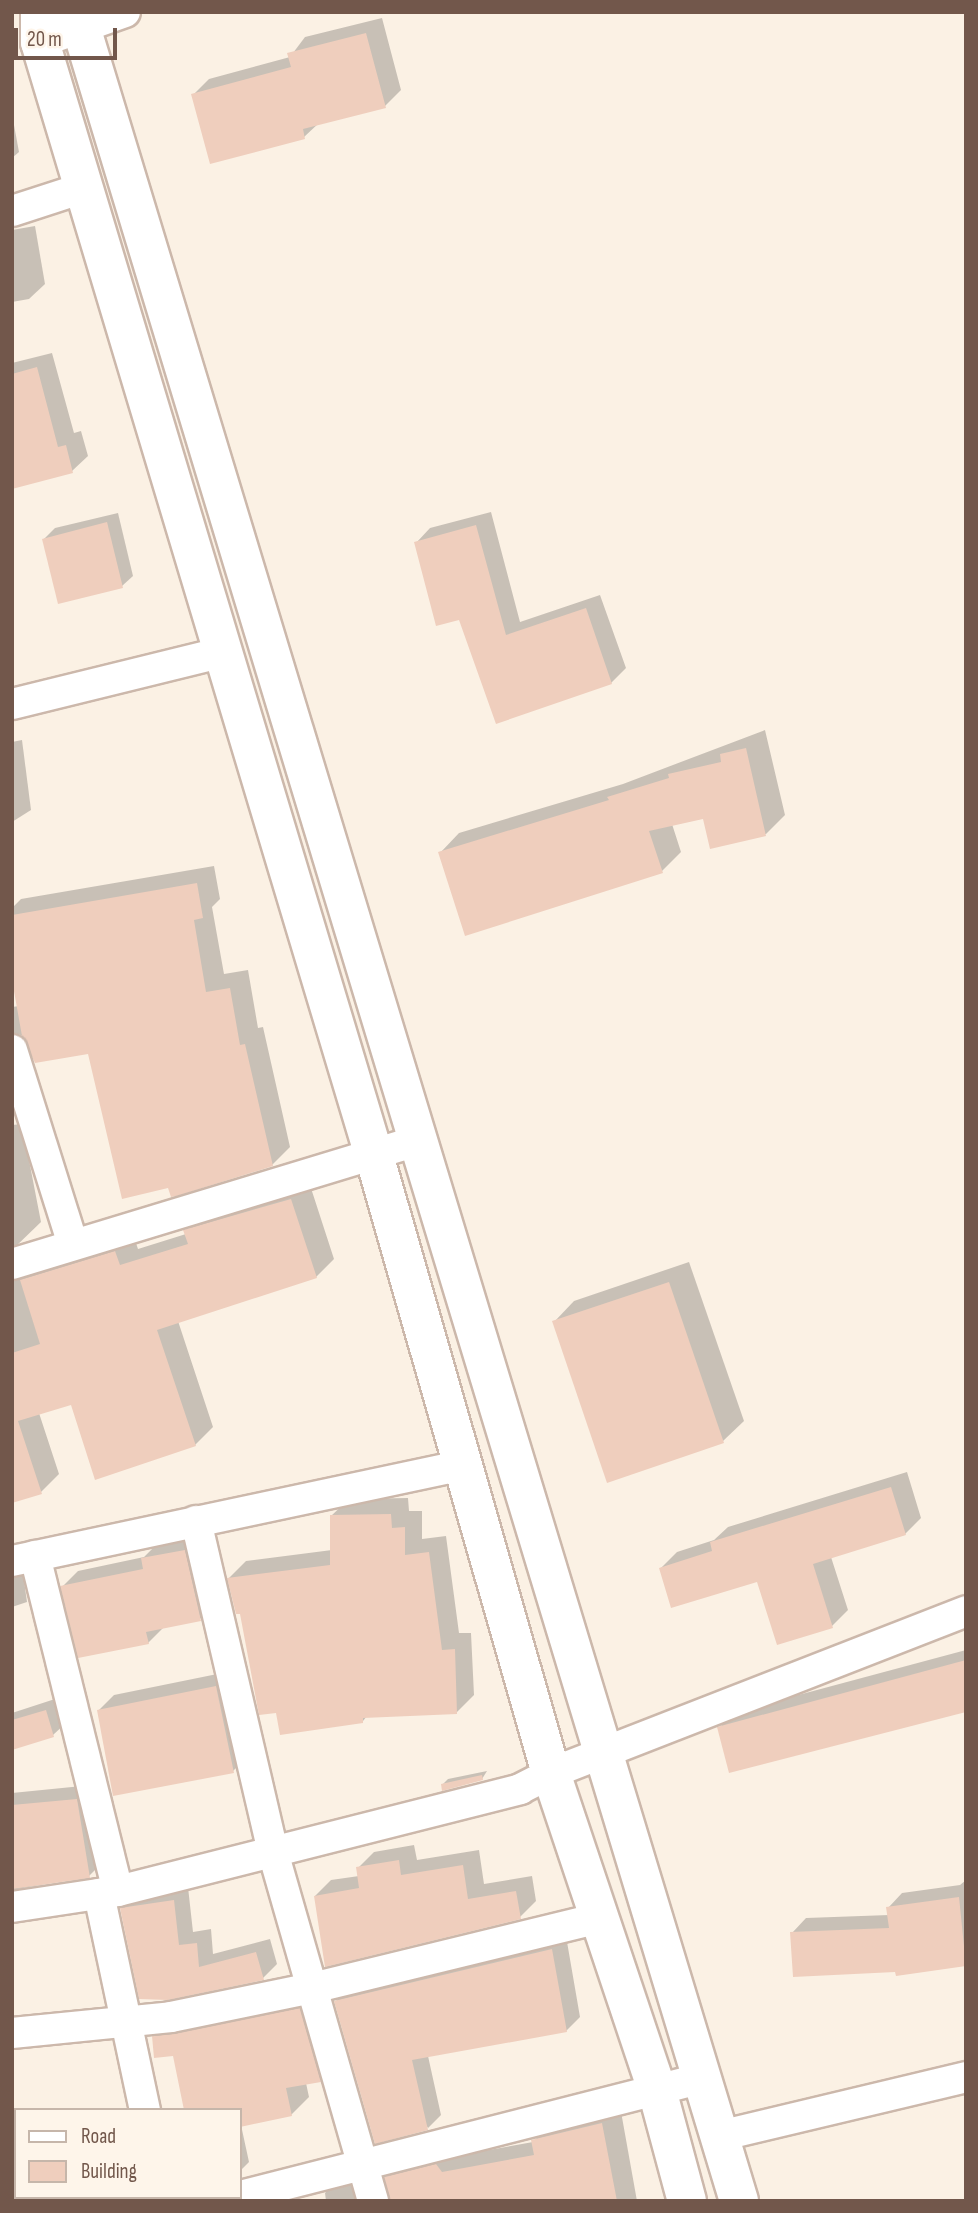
<!DOCTYPE html>
<html>
<head>
<meta charset="utf-8">
<style>
  body { margin:0 }
  #map { position:relative; width:978px; height:2213px; overflow:hidden; background:#fbf1e4; font-family:"Sofia Sans Condensed",sans-serif }
  div>[style] { position:absolute }
  .shadow>* { inset:0; background:#0003 }
  .building>* { inset:0; background:#efcebd }
  .roads { filter:drop-shadow(2px 0 #ccb8ab) drop-shadow(-2px 0 #ccb8ab) drop-shadow(0 2px #ccb8ab) drop-shadow(0 -2px #ccb8ab) }
  .minor>* { height:30px; margin:-15px; padding:0 15px; transform-origin:15px; border-radius:15px; background:#fff }
  .secondary>* { height:38px; margin:-19px; padding:0 19px; transform-origin:19px; border-radius:19px; background:#fff }
  span { translate:-50% -50%; white-space:nowrap; text-align:center; line-height:1.15; -webkit-text-stroke:7px #fef5ea; paint-order:stroke }
  .frame { position:absolute; inset:0; border:14px solid #72574b; pointer-events:none }
  .legend { position:absolute; left:14px; top:2108px; width:228px; height:91px; box-sizing:border-box; background:#fef5ea; border:2px solid #c6b6aa; margin:0; padding:9px 12px; list-style:none; font-size:21px; color:#72574b }
  .legend li { display:flex; align-items:center; gap:14px; height:35px }
  .legend b { width:35px; border:2px solid #c6b6aa }
  .scale { position:absolute; left:14px; top:28px; width:103px; height:32px; box-sizing:border-box; border:4px solid #72574b; border-top:0; padding-left:9px; font-size:21px; line-height:24px; white-space:nowrap; color:#72574b; -webkit-text-stroke:5px #fef5ea; paint-order:stroke }
</style>
</head>
<body>
<div id="map">
  <div class="shadow">
    <div style="clip-path:polygon(382px 18px,401px 90px,385px 106px,319px 123px,304px 137px,193px 95px,209px 79px,290px 57px,305px 37px)"></div>
    <div style="clip-path:polygon(12px 114px,19px 152px,12px 158px)"></div>
    <div style="clip-path:polygon(35px 226px,45px 284px,29px 299px,12px 302px,12px 230px)"></div>
    <div style="clip-path:polygon(52px 353px,74px 433px,81px 431px,88px 456px,72px 471px,12px 488px,12px 363px)"></div>
    <div style="clip-path:polygon(491px 512px,520px 622px,600px 595px,626px 668px,611px 683px,460px 618px,416px 543px,430px 528px)"></div>
    <div style="clip-path:polygon(118px 513px,133px 576px,122px 586px,44px 539px,55px 528px)"></div>
    <div style="clip-path:polygon(765px 730px,785px 815px,766px 834px,712px 847px,704px 817px,672px 824px,681px 852px,662px 871px,440px 853px,459px 833px,623px 784px)"></div>
    <div style="clip-path:polygon(22px 740px,31px 810px,12px 822px,12px 742px)"></div>
    <div style="clip-path:polygon(214px 866px,220px 899px,212px 907px,224px 974px,248px 970px,258px 1028px,263px 1027px,290px 1147px,272px 1165px,89px 1052px,13px 1033px,17px 1050px,12px 1054px,12px 1007px,19px 1006px,12px 970px,12px 908px,21px 899px)"></div>
    <div style="clip-path:polygon(22px 1124px,41px 1222px,12px 1250px,133px 1234px,138px 1249px,186px 1234px,203px 1213px,309px 1182px,334px 1259px,316px 1277px,178px 1321px,213px 1427px,195px 1445px,72px 1403px,39px 1413px,59px 1474px,41px 1492px,12px 1502px,12px 1125px)"></div>
    <div style="clip-path:polygon(689px 1262px,744px 1421px,723px 1441px,609px 1481px,554px 1322px,574px 1301px)"></div>
    <div style="clip-path:polygon(907px 1472px,921px 1518px,905px 1534px,831px 1557px,848px 1610px,832px 1626px,758px 1579px,661px 1568px,677px 1552px,714px 1540px,728px 1527px)"></div>
    <div style="clip-path:polygon(408px 1498px,409px 1511px,422px 1511px,422px 1539px,446px 1536px,459px 1633px,471px 1633px,474px 1695px,456px 1713px,367px 1716px,363px 1721px,278px 1711px,229px 1578px,246px 1561px,332px 1550px,331px 1516px,349px 1499px)"></div>
    <div style="clip-path:polygon(200px 1535px,216px 1603px,200px 1619px,165px 1626px,148px 1643px,62px 1587px,78px 1571px,144px 1557px,159px 1542px)"></div>
    <div style="clip-path:polygon(23px 1573px,27px 1602px,12px 1607px,12px 1574px)"></div>
    <div style="clip-path:polygon(966px 1650px,966px 1710px,719px 1728px,735px 1712px)"></div>
    <div style="clip-path:polygon(232px 1671px,249px 1755px,233px 1771px,98px 1711px,114px 1695px)"></div>
    <div style="clip-path:polygon(58px 1698px,66px 1723px,53px 1735px,12px 1748px,12px 1713px)"></div>
    <div style="clip-path:polygon(487px 1771px,482px 1779px,443px 1784px,448px 1779px)"></div>
    <div style="clip-path:polygon(92px 1785px,104px 1861px,89px 1876px,12px 1890px,12px 1793px)"></div>
    <div style="clip-path:polygon(414px 1845px,417px 1860px,479px 1850px,484px 1884px,532px 1876px,536px 1901px,520px 1917px,315px 1896px,331px 1880px,359px 1876px,358px 1868px,374px 1852px)"></div>
    <div style="clip-path:polygon(966px 1880px,966px 1965px,897px 1970px,792px 1933px,806px 1918px,889px 1915px,888px 1908px,902px 1893px,960px 1885px)"></div>
    <div style="clip-path:polygon(188px 1887px,193px 1932px,211px 1929px,213px 1954px,270px 1939px,277px 1964px,263px 1978px,141px 1997px,122px 1909px,136px 1894px)"></div>
    <div style="clip-path:polygon(566px 1936px,580px 2017px,566px 2031px,428px 2056px,441px 2115px,428px 2128px,336px 2001px,349px 1988px)"></div>
    <div style="clip-path:polygon(317px 1992px,337px 2062px,320px 2080px,306px 2083px,309px 2097px,291px 2115px,241px 2125px,249px 2162px,240px 2171px,240px 2182px,285px 2190px,287px 2201px,181px 2201px,240px 2197px,240px 2110px,154px 2037px,172px 2019px)"></div>
    <div style="clip-path:polygon(620px 2106px,637px 2201px,326px 2201px,325px 2193px,343px 2176px,391px 2199px,386px 2178px,404px 2160px,454px 2147px,461px 2155px,533px 2142px,551px 2123px)"></div>
    <div style="clip-path:polygon(29px 2197px,173px 2197px,179px 2201px,27px 2201px)"></div>
  </div>
  <div class="building">
    <div style="clip-path:polygon(366px 33px,386px 108px,303px 129px,305px 139px,210px 164px,191px 94px,291px 67px,287px 53px)"></div>
    <div style="clip-path:polygon(37px 367px,58px 447px,66px 445px,73px 473px,12px 489px,12px 374px)"></div>
    <div style="clip-path:polygon(107px 522px,123px 588px,58px 604px,42px 539px)"></div>
    <div style="clip-path:polygon(476px 525px,506px 635px,586px 608px,612px 684px,496px 724px,459px 620px,436px 626px,414px 542px)"></div>
    <div style="clip-path:polygon(746px 748px,766px 836px,710px 849px,703px 819px,649px 831px,663px 873px,465px 936px,438px 852px,609px 800px,607px 797px,669px 778px,668px 774px,721px 762px,720px 754px)"></div>
    <div style="clip-path:polygon(197px 883px,203px 918px,194px 920px,206px 992px,230px 988px,240px 1045px,245px 1044px,273px 1166px,177px 1196px,171px 1197px,168px 1188px,122px 1199px,88px 1054px,35px 1063px,22px 1036px,12px 980px,12px 915px)"></div>
    <div style="clip-path:polygon(291px 1199px,317px 1278px,157px 1330px,196px 1446px,95px 1480px,71px 1405px,18px 1421px,42px 1494px,12px 1503px,12px 1353px,40px 1344px,20px 1280px,115px 1251px,120px 1265px,188px 1244px,183px 1230px)"></div>
    <div style="clip-path:polygon(669px 1282px,724px 1443px,607px 1483px,552px 1321px)"></div>
    <div style="clip-path:polygon(891px 1487px,906px 1535px,813px 1564px,833px 1628px,777px 1645px,757px 1582px,671px 1608px,659px 1568px,712px 1551px,710px 1542px)"></div>
    <div style="clip-path:polygon(391px 1514px,392px 1528px,405px 1527px,405px 1555px,429px 1552px,442px 1650px,455px 1649px,457px 1714px,363px 1718px,363px 1723px,280px 1735px,276px 1713px,259px 1715px,240px 1614px,236px 1614px,227px 1578px,330px 1565px,330px 1515px)"></div>
    <div style="clip-path:polygon(185px 1550px,201px 1621px,146px 1632px,149px 1644px,78px 1658px,60px 1586px,143px 1569px,141px 1558px)"></div>
    <div style="clip-path:polygon(966px 1660px,966px 1712px,729px 1773px,717px 1727px)"></div>
    <div style="clip-path:polygon(216px 1686px,234px 1773px,113px 1796px,97px 1710px)"></div>
    <div style="clip-path:polygon(46px 1710px,54px 1737px,12px 1750px,12px 1720px)"></div>
    <div style="clip-path:polygon(482px 1775px,483px 1780px,442px 1791px,441px 1784px)"></div>
    <div style="clip-path:polygon(77px 1799px,90px 1878px,12px 1889px,12px 1805px)"></div>
    <div style="clip-path:polygon(399px 1860px,401px 1875px,463px 1865px,468px 1899px,516px 1891px,521px 1919px,325px 1967px,314px 1896px,359px 1888px,356px 1867px)"></div>
    <div style="clip-path:polygon(959px 1897px,966px 1966px,896px 1976px,895px 1972px,793px 1977px,790px 1932px,889px 1928px,886px 1907px)"></div>
    <div style="clip-path:polygon(174px 1900px,179px 1945px,197px 1943px,199px 1967px,256px 1952px,264px 1980px,168px 2000px,139px 1999px,120px 1908px)"></div>
    <div style="clip-path:polygon(552px 1949px,567px 2032px,412px 2060px,428px 2130px,375px 2144px,334px 2001px)"></div>
    <div style="clip-path:polygon(300px 2008px,321px 2082px,286px 2088px,292px 2116px,240px 2127px,240px 2110px,184px 2110px,173px 2056px,154px 2058px,152px 2036px)"></div>
    <div style="clip-path:polygon(602px 2123px,617px 2201px,390px 2201px,384px 2177px,436px 2164px,442px 2172px,534px 2155px,531px 2140px)"></div>
  </div>
  <div class="roads">
    <div class="minor">
      <div style="left:40px;top:42px;width:90px;rotate:-19.4deg"></div>
      <div style="left:12px;top:211px;width:75px;rotate:-17.9deg"></div>
      <div style="left:12px;top:704px;width:217px;rotate:-13.8deg"></div>
      <div style="left:12px;top:1050px;width:204px;rotate:72.6deg"></div>
      <div style="left:12px;top:1264px;width:423px;rotate:-16.9deg"></div>
      <div style="left:196px;top:1521px;width:340px;rotate:76.9deg"></div>
      <div style="left:273px;top:1852px;width:363px;rotate:74deg"></div>
      <div style="left:35px;top:1556px;width:345px;rotate:76.1deg"></div>
      <div style="left:12px;top:1561px;width:462px;rotate:-12deg"></div>
      <div style="left:99px;top:1894px;width:221px;rotate:78deg"></div>
      <div style="left:12px;top:1907px;width:107px;rotate:-8.6deg"></div>
      <div style="left:118px;top:1891px;width:415px;rotate:-14.2deg"></div>
      <div style="left:520px;top:1789px;width:35px;rotate:-27deg"></div>
      <div style="left:551px;top:1773px;width:445px;rotate:-21.3deg"></div>
      <div style="left:12px;top:2033px;width:160px;rotate:-5.7deg"></div>
      <div style="left:171px;top:2017px;width:144px;rotate:-11.6deg"></div>
      <div style="left:312px;top:1988px;width:295px;rotate:-13.7deg"></div>
      <div style="left:719px;top:2136px;width:254px;rotate:-13.4deg"></div>
      <div style="left:240px;top:2196px;width:478px;rotate:-14.3deg"></div>
      <div style="left:164px;top:2197px;width:4px;rotate:76deg"></div>
    </div>
    <div class="secondary">
      <div style="left:40px;top:12px;width:30px;rotate:90deg"></div>
      <div style="left:40px;top:42px;width:1162px;rotate:73.3deg"></div>
      <div style="left:374px;top:1155px;width:643px;rotate:74.02deg"></div>
      <div style="left:551px;top:1773px;width:334px;rotate:71.5deg"></div>
      <div style="left:657px;top:2090px;width:115px;rotate:74.9deg"></div>
      <div style="left:70px;top:12px;width:19px;rotate:54deg"></div>
      <div style="left:81px;top:27px;width:2271px;rotate:73.16deg"></div>
    </div>
  </div>
  <div class="frame"></div>
  <ul class="legend">
  <li><b style="height:9px;background:#fff"></b>Road</li>
  <li><b style="height:19px;background:#efcebd"></b>Building</li>
  </ul>
  <div class="scale">20 m</div>
</div>
</body>
</html>
